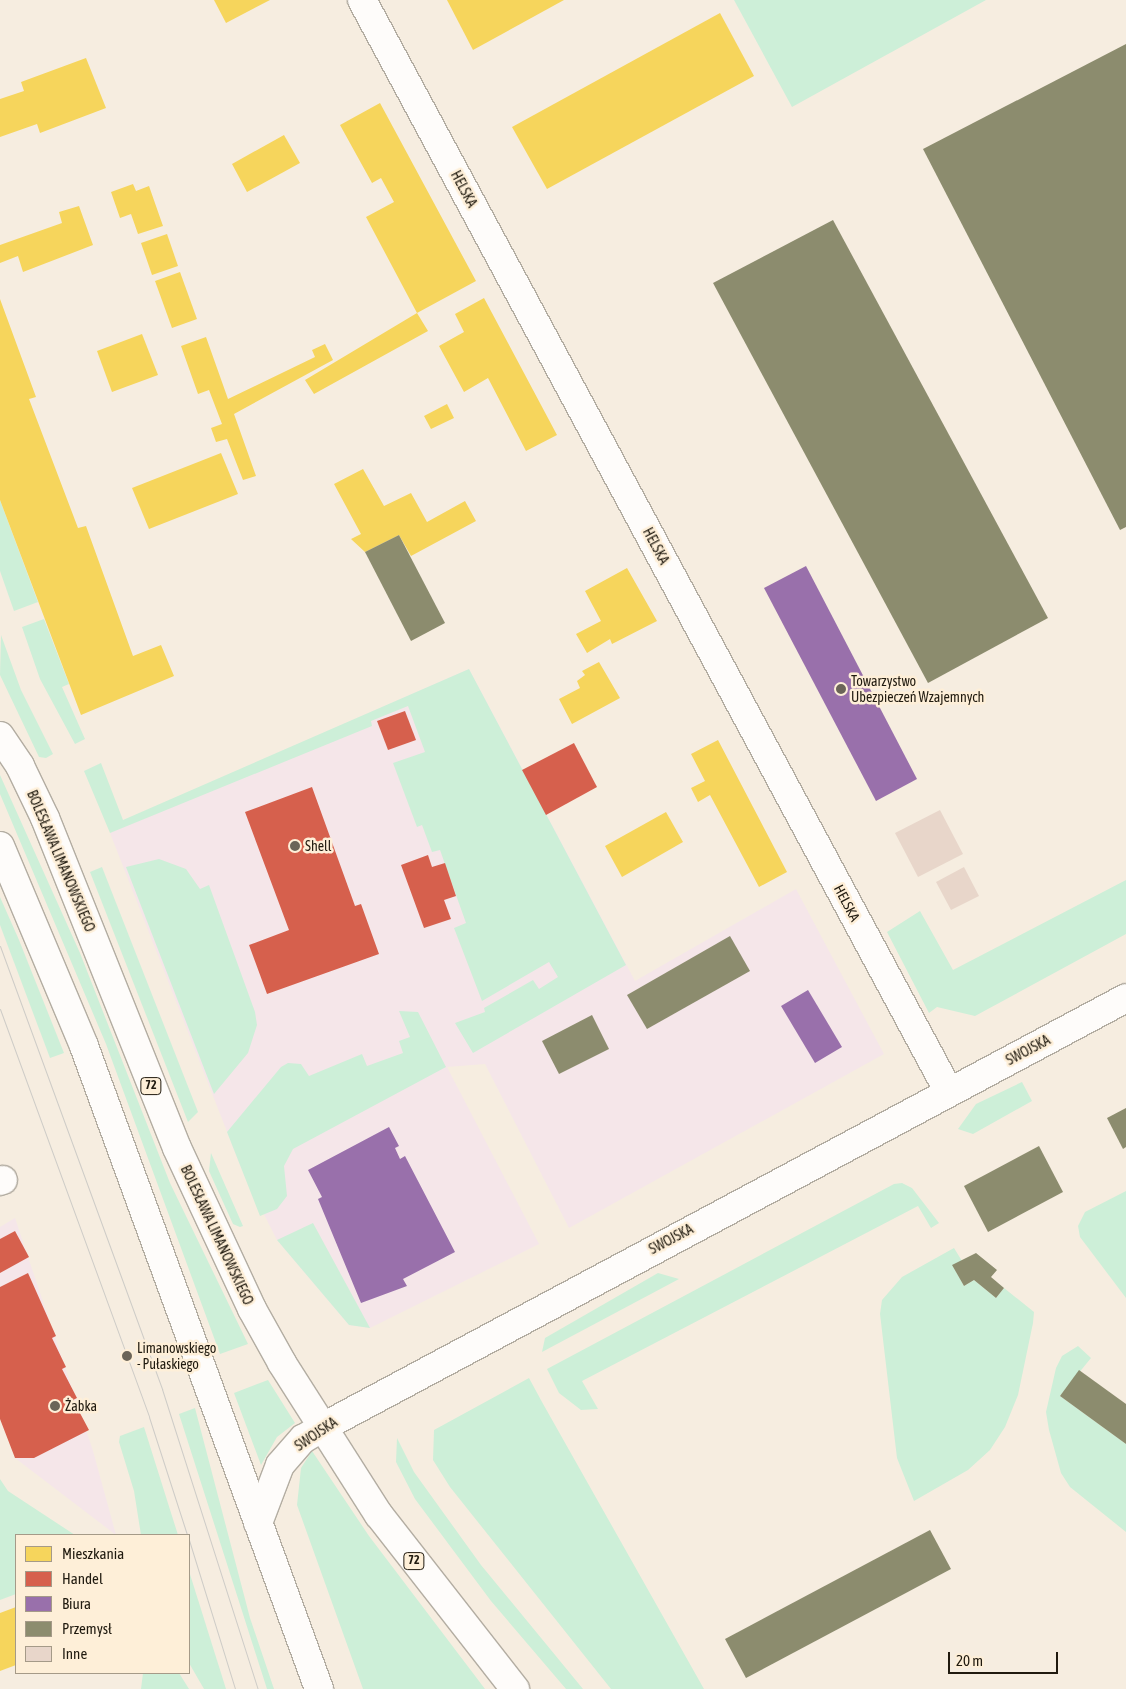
<!DOCTYPE html>
<html>
<head>
<meta charset="utf-8">
<style>
  body { margin:0 }
  #map { position:relative; width:1126px; height:1689px; overflow:hidden; background:#f6ede0; font-family:"Asap Condensed",sans-serif }
  div>[style] { position:absolute }
  .commercial>* { inset:0; background:#f5e6e9 }
  .green>* { inset:0; background:#cdefd8 }
  .homes>* { inset:0; background:#f6d55c }
  .shops>* { inset:0; background:#d6604d }
  .offices>* { inset:0; background:#9970ab }
  .industry>* { inset:0; background:#8c8c6e }
  .building>* { inset:0; background:#e8d6ca }
  .roads { filter:drop-shadow(1px 0 #b3ada2) drop-shadow(-1px 0 #b3ada2) drop-shadow(0 1px #b3ada2) drop-shadow(0 -1px #b3ada2) }
  .street>* { height:28px; margin:-14px; padding:0 14px; transform-origin:14px; border-radius:14px; background:#fefcfa }
  .primary>* { height:28px; margin:-14px; padding:0 14px; transform-origin:14px; border-radius:14px; background:#fefcfa }
  .tram>* { height:1px; margin:-0.5px; padding:0 0.5px; transform-origin:0.5px; border-radius:0.5px; background:#ceccc7 }
  .dots>* { width:14px; height:14px; translate:-50% -50%; box-sizing:border-box; border:2px solid #feefd8; border-radius:50% }
  span { translate:-50% -50%; white-space:nowrap; text-align:center; line-height:1.15; -webkit-text-stroke:5px #feefd8; paint-order:stroke }
  .shield-label span { padding:1px 4px; background:#feefd8; border:1px solid; border-radius:4px; -webkit-text-stroke-width:0 }
  .shield-label { font-size:12px; color:#201a0f; font-weight:700 }
  .street-label { font-size:14px; color:#201a0f }
  .poi-label { font-size:14px; color:#201a0f }
  .left { translate:0 -50%; text-align:left }
  .legend { position:absolute; left:15px; top:1534px; width:175px; height:140px; box-sizing:border-box; background:#feefd8; border:1px solid #a59a88; margin:0; padding:6px 9px; list-style:none; font-size:15px; color:#201a0f }
  .legend li { display:flex; align-items:center; gap:10px; height:25px }
  .legend b { width:25px; border:1px solid #a59a88 }
  .scale { position:absolute; left:948px; top:1652px; width:110px; height:22px; box-sizing:border-box; border:2px solid #201a0f; border-top:0; padding-left:6px; font-size:15px; line-height:18px; white-space:nowrap; color:#201a0f; -webkit-text-stroke:4px #feefd8; paint-order:stroke }
</style>
</head>
<body>
<div id="map">
  <div class="commercial">
    <div style="clip-path:polygon(469px 669px,635px 981px,796px 889px,884px 1054px,569px 1228px,485px 1064px,447px 1067px,539px 1244px,370px 1328px,349px 1325px,277px 1240px,244px 1175px,110px 833px,123px 821px)"></div>
    <div style="clip-path:polygon(15px 1218px,93px 1451px,116px 1535px,15px 1458px,0 1415px,0 1227px)"></div>
  </div>
  <div class="green">
    <div style="clip-path:polygon(734px 0,986px 0,792px 107px)"></div>
    <div style="clip-path:polygon(0 500px,38px 602px,14px 611px,0 571px)"></div>
    <div style="clip-path:polygon(44px 619px,69px 684px,62px 687px,85px 739px,75px 744px,40px 679px,22px 627px)"></div>
    <div style="clip-path:polygon(1px 635px,21px 690px,53px 754px,46px 758px,39px 757px,0 675px)"></div>
    <div style="clip-path:polygon(469px 669px,626px 965px,473px 1053px,455px 1023px,485px 1012px,484px 1008px,533px 980px,539px 989px,558px 977px,549px 962px,482px 1001px,454px 928px,466px 923px,440px 850px,432px 852px,422px 825px,417px 827px,393px 763px,425px 752px,408px 706px,371px 721px,372px 726px,110px 833px,84px 771px,101px 763px,123px 820px)"></div>
    <div style="clip-path:polygon(0 775px,80px 953px,170px 1183px,248px 1344px,220px 1354px,106px 1044px,0 794px)"></div>
    <div style="clip-path:polygon(159px 859px,186px 869px,200px 889px,209px 885px,255px 1012px,257px 1025px,248px 1053px,214px 1094px,126px 867px)"></div>
    <div style="clip-path:polygon(102px 867px,198px 1112px,188px 1122px,90px 872px)"></div>
    <div style="clip-path:polygon(1126px 880px,1126px 934px,975px 1016px,937px 1007px,929px 1013px,887px 932px,920px 911px,953px 970px)"></div>
    <div style="clip-path:polygon(0 897px,19px 940px,64px 1053px,50px 1058px,0 925px)"></div>
    <div style="clip-path:polygon(399px 1011px,418px 1012px,446px 1067px,293px 1149px,284px 1166px,287px 1196px,277px 1209px,260px 1216px,227px 1132px,281px 1067px,288px 1063px,301px 1064px,309px 1076px,362px 1054px,367px 1066px,403px 1053px,399px 1041px,410px 1037px)"></div>
    <div style="clip-path:polygon(1022px 1082px,1032px 1101px,973px 1134px,958px 1129px,976px 1104px)"></div>
    <div style="clip-path:polygon(211px 1153px,243px 1226px,240px 1227px,233px 1224px,209px 1171px)"></div>
    <div style="clip-path:polygon(902px 1183px,912px 1188px,939px 1223px,931px 1228px,918px 1206px,582px 1381px,598px 1409px,581px 1410px,559px 1393px,547px 1369px,894px 1184px)"></div>
    <div style="clip-path:polygon(1126px 1191px,1126px 1298px,1080px 1237px,1078px 1226px,1085px 1212px)"></div>
    <div style="clip-path:polygon(313px 1223px,370px 1328px,349px 1325px,277px 1240px)"></div>
    <div style="clip-path:polygon(954px 1248px,962px 1261px,953px 1266px,964px 1286px,974px 1280px,996px 1298px,1004px 1288px,1034px 1312px,1033px 1323px,1018px 1395px,1005px 1427px,990px 1450px,968px 1470px,914px 1501px,897px 1458px,880px 1314px,882px 1300px,902px 1277px)"></div>
    <div style="clip-path:polygon(658px 1273px,679px 1279px,542px 1352px,545px 1338px)"></div>
    <div style="clip-path:polygon(1078px 1346px,1091px 1358px,1060px 1396px,1126px 1444px,1126px 1532px,1070px 1487px,1061px 1473px,1049px 1430px,1046px 1412px,1056px 1368px,1062px 1356px)"></div>
    <div style="clip-path:polygon(529px 1378px,542px 1402px,704px 1689px,611px 1689px,450px 1487px,433px 1460px,434px 1430px)"></div>
    <div style="clip-path:polygon(268px 1380px,295px 1423px,277px 1437px,261px 1465px,234px 1393px)"></div>
    <div style="clip-path:polygon(195px 1408px,250px 1618px,274px 1689px,267px 1689px,179px 1414px)"></div>
    <div style="clip-path:polygon(144px 1427px,178px 1535px,141px 1535px,134px 1491px,119px 1442px,120px 1436px)"></div>
    <div style="clip-path:polygon(397px 1438px,414px 1472px,481px 1565px,583px 1689px,566px 1689px,491px 1601px,415px 1499px,396px 1462px)"></div>
    <div style="clip-path:polygon(312px 1451px,369px 1536px,485px 1689px,363px 1689px,297px 1505px,301px 1468px)"></div>
    <div style="clip-path:polygon(0 1479px,8px 1491px,75px 1535px,16px 1535px,16px 1594px,0 1600px)"></div>
    <div style="clip-path:polygon(189px 1571px,226px 1689px,204px 1689px,189px 1663px)"></div>
    <div style="clip-path:polygon(143px 1673px,179px 1673px,189px 1689px,141px 1689px)"></div>
  </div>
  <div class="homes">
    <div style="clip-path:polygon(214px 0,270px 0,226px 23px)"></div>
    <div style="clip-path:polygon(447px 0,564px 0,473px 50px)"></div>
    <div style="clip-path:polygon(720px 13px,754px 76px,547px 189px,512px 127px)"></div>
    <div style="clip-path:polygon(86px 58px,106px 108px,40px 133px,37px 124px,0 137px,0 99px,24px 91px,21px 82px)"></div>
    <div style="clip-path:polygon(380px 103px,476px 281px,417px 313px,428px 331px,314px 394px,305px 380px,417px 313px,366px 217px,394px 202px,381px 178px,372px 183px,340px 125px)"></div>
    <div style="clip-path:polygon(284px 135px,300px 163px,247px 192px,232px 164px)"></div>
    <div style="clip-path:polygon(133px 184px,136px 191px,149px 186px,163px 226px,138px 234px,131px 214px,120px 218px,111px 192px)"></div>
    <div style="clip-path:polygon(79px 206px,93px 245px,23px 272px,18px 256px,0 263px,0 245px,62px 223px,59px 212px)"></div>
    <div style="clip-path:polygon(167px 234px,178px 266px,152px 275px,141px 243px)"></div>
    <div style="clip-path:polygon(180px 272px,197px 319px,172px 328px,155px 281px)"></div>
    <div style="clip-path:polygon(484px 298px,557px 435px,526px 451px,488px 378px,464px 392px,439px 346px,464px 332px,455px 314px)"></div>
    <div style="clip-path:polygon(0 299px,36px 397px,29px 399px,78px 528px,86px 526px,133px 656px,161px 645px,174px 676px,81px 715px,0 500px)"></div>
    <div style="clip-path:polygon(142px 334px,158px 375px,112px 392px,97px 351px)"></div>
    <div style="clip-path:polygon(206px 337px,228px 399px,315px 357px,312px 350px,325px 344px,333px 360px,234px 414px,256px 476px,243px 480px,227px 439px,216px 442px,211px 428px,222px 424px,209px 390px,198px 394px,181px 346px)"></div>
    <div style="clip-path:polygon(447px 404px,454px 418px,431px 429px,424px 416px)"></div>
    <div style="clip-path:polygon(221px 453px,238px 494px,149px 529px,132px 488px)"></div>
    <div style="clip-path:polygon(363px 469px,384px 506px,411px 493px,427px 522px,465px 501px,476px 521px,411px 556px,399px 535px,365px 552px,351px 539px,361px 534px,334px 484px)"></div>
    <div style="clip-path:polygon(627px 568px,657px 621px,612px 644px,610px 639px,587px 653px,576px 634px,601px 621px,585px 591px)"></div>
    <div style="clip-path:polygon(599px 662px,620px 698px,572px 724px,559px 699px,580px 688px,577px 681px,585px 675px,582px 671px)"></div>
    <div style="clip-path:polygon(718px 740px,787px 872px,759px 887px,710px 795px,698px 802px,691px 788px,705px 781px,691px 754px)"></div>
    <div style="clip-path:polygon(666px 812px,683px 842px,622px 877px,605px 846px)"></div>
    <div style="clip-path:polygon(16px 1607px,16px 1665px,0 1671px,0 1613px)"></div>
  </div>
  <div class="shops">
    <div style="clip-path:polygon(405px 711px,416px 740px,388px 750px,377px 721px)"></div>
    <div style="clip-path:polygon(574px 743px,597px 787px,546px 815px,522px 770px)"></div>
    <div style="clip-path:polygon(312px 787px,355px 906px,361px 904px,379px 954px,267px 994px,249px 945px,289px 930px,245px 812px)"></div>
    <div style="clip-path:polygon(428px 855px,432px 867px,445px 863px,456px 896px,444px 900px,451px 919px,424px 928px,401px 865px)"></div>
    <div style="clip-path:polygon(15px 1231px,29px 1257px,0 1273px,0 1239px)"></div>
    <div style="clip-path:polygon(28px 1273px,56px 1336px,52px 1338px,66px 1367px,62px 1369px,77px 1398px,73px 1400px,89px 1430px,34px 1458px,15px 1458px,0 1419px,0 1287px)"></div>
  </div>
  <div class="offices">
    <div style="clip-path:polygon(806px 566px,917px 779px,876px 801px,764px 588px)"></div>
    <div style="clip-path:polygon(808px 990px,842px 1047px,815px 1063px,781px 1006px)"></div>
    <div style="clip-path:polygon(389px 1127px,399px 1146px,395px 1148px,400px 1159px,405px 1156px,455px 1252px,403px 1279px,407px 1286px,361px 1303px,318px 1199px,322px 1197px,308px 1170px)"></div>
  </div>
  <div class="industry">
    <div style="clip-path:polygon(1126px 44px,1126px 527px,1120px 530px,923px 149px)"></div>
    <div style="clip-path:polygon(833px 220px,1048px 618px,928px 683px,713px 283px)"></div>
    <div style="clip-path:polygon(399px 535px,445px 623px,411px 641px,365px 552px)"></div>
    <div style="clip-path:polygon(730px 936px,750px 971px,647px 1029px,627px 995px)"></div>
    <div style="clip-path:polygon(592px 1015px,609px 1049px,559px 1074px,542px 1041px)"></div>
    <div style="clip-path:polygon(1126px 1108px,1126px 1147px,1123px 1149px,1107px 1118px)"></div>
    <div style="clip-path:polygon(1039px 1146px,1063px 1192px,988px 1232px,964px 1186px)"></div>
    <div style="clip-path:polygon(976px 1253px,997px 1270px,991px 1277px,1004px 1288px,996px 1298px,974px 1280px,964px 1286px,952px 1265px)"></div>
    <div style="clip-path:polygon(1079px 1370px,1126px 1404px,1126px 1444px,1060px 1396px)"></div>
    <div style="clip-path:polygon(930px 1530px,951px 1569px,746px 1678px,725px 1639px)"></div>
  </div>
  <div class="building">
    <div style="clip-path:polygon(940px 810px,963px 854px,918px 877px,895px 833px)"></div>
    <div style="clip-path:polygon(964px 867px,979px 896px,951px 910px,936px 882px)"></div>
  </div>
  <div class="roads">
    <div class="street">
      <div style="left:362px;top:0;width:1240px;rotate:61.74deg"></div>
      <div style="left:0;top:1181px;width:3px;rotate:-18deg"></div>
      <div style="left:258px;top:1523px;width:62px;rotate:-69.2deg"></div>
      <div style="left:280px;top:1465px;width:35px;rotate:-49deg"></div>
      <div style="left:303px;top:1439px;width:23px;rotate:-31deg"></div>
      <div style="left:323px;top:1427px;width:910px;rotate:-28.11deg"></div>
    </div>
    <div class="primary">
      <div style="left:0;top:736px;width:36px;rotate:56deg"></div>
      <div style="left:20px;top:766px;width:58px;rotate:64.3deg"></div>
      <div style="left:45px;top:818px;width:355px;rotate:68.2deg"></div>
      <div style="left:177px;top:1148px;width:178px;rotate:65deg"></div>
      <div style="left:252px;top:1309px;width:62px;rotate:60.9deg"></div>
      <div style="left:282px;top:1363px;width:180px;rotate:57.5deg"></div>
      <div style="left:379px;top:1515px;width:221px;rotate:52deg"></div>
      <div style="left:0;top:846px;width:217px;rotate:67.2deg"></div>
      <div style="left:84px;top:1046px;width:685px;rotate:69.92deg"></div>
    </div>
  </div>
  <div class="tram">
    <div style="left:0;top:946px;width:472px;rotate:69.9deg"></div>
    <div style="left:162px;top:1389px;width:315px;rotate:72.3deg"></div>
    <div style="left:0;top:1009px;width:434px;rotate:69.9deg"></div>
    <div style="left:149px;top:1417px;width:124px;rotate:72.1deg"></div>
    <div style="left:189px;top:1540px;width:156px;rotate:72.8deg"></div>
  </div>
  <div class="dots">
    <div style="left:841px;top:689px;background:#6b6458"></div>
    <div style="left:295px;top:846px;background:#6b6458"></div>
    <div style="left:127px;top:1356px;background:#6b6458"></div>
    <div style="left:55px;top:1406px;background:#6b6458"></div>
  </div>
  <div class="shield-label">
    <span style="left:151px;top:1086px">72</span>
    <span style="left:414px;top:1561px">72</span>
  </div>
  <div class="street-label">
    <span style="left:464px;top:189px;rotate:62deg">HELSKA</span>
    <span style="left:656px;top:546px;rotate:62deg">HELSKA</span>
    <span style="left:61px;top:861px;rotate:67deg">BOLESŁAWA LIMANOWSKIEGO</span>
    <span style="left:847px;top:903px;rotate:62deg">HELSKA</span>
    <span style="left:1028px;top:1050px;rotate:-28deg">SWOJSKA</span>
    <span style="left:217px;top:1235px;rotate:65deg">BOLESŁAWA LIMANOWSKIEGO</span>
    <span style="left:671px;top:1239px;rotate:-28deg">SWOJSKA</span>
    <span style="left:316px;top:1434px;rotate:-34deg">SWOJSKA</span>
  </div>
  <div class="poi-label">
    <span class="left" style="left:851px;top:689px">Towarzystwo<br>Ubezpieczeń Wzajemnych</span>
    <span class="left" style="left:305px;top:846px">Shell</span>
    <span class="left" style="left:137px;top:1356px">Limanowskiego<br>- Pułaskiego</span>
    <span class="left" style="left:65px;top:1406px">Żabka</span>
  </div>
  <ul class="legend">
  <li><b style="height:14px;background:#f6d55c"></b>Mieszkania</li>
  <li><b style="height:14px;background:#d6604d"></b>Handel</li>
  <li><b style="height:14px;background:#9970ab"></b>Biura</li>
  <li><b style="height:14px;background:#8c8c6e"></b>Przemysł</li>
  <li><b style="height:14px;background:#e8d6ca"></b>Inne</li>
  </ul>
  <div class="scale">20 m</div>
</div>
</body>
</html>
